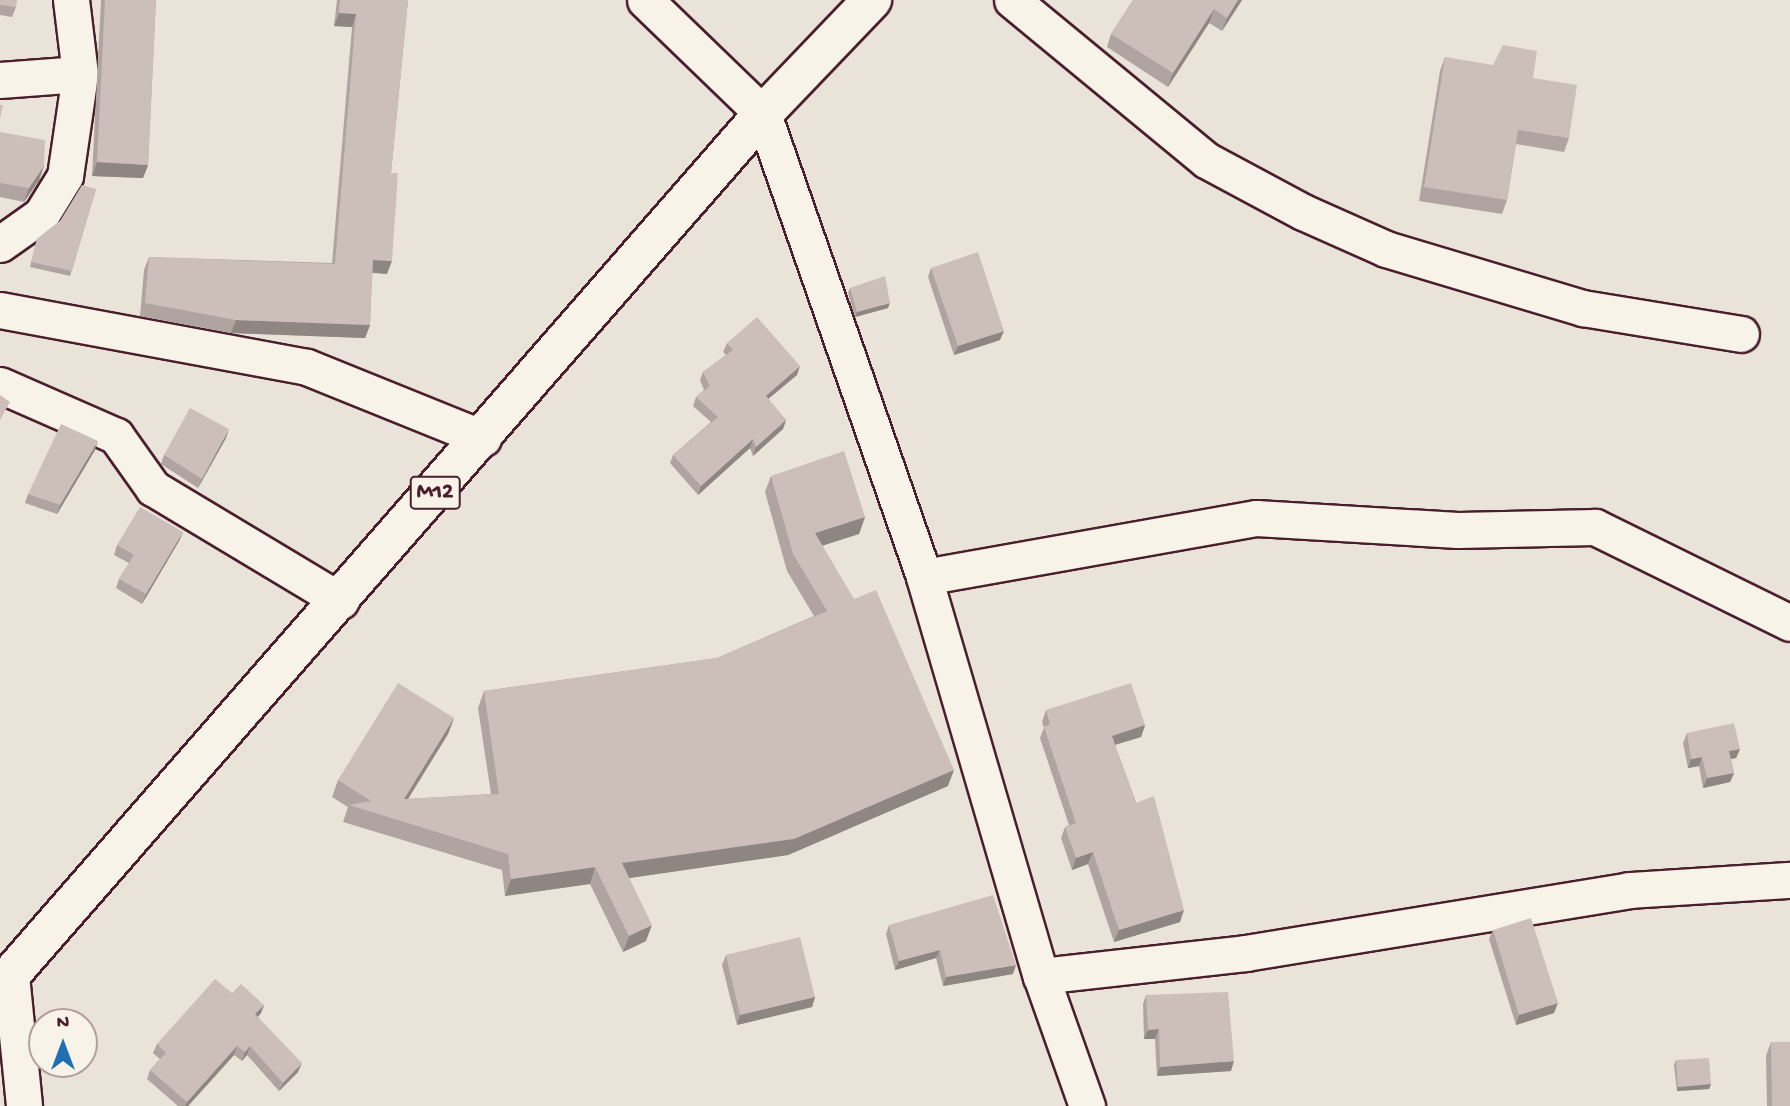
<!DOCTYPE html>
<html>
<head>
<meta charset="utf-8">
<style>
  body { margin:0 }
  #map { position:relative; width:1790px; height:1106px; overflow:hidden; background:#f7f3e8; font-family:"Gochi Hand",sans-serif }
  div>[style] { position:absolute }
  .built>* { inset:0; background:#eae3da }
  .roads { filter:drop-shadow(2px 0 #4a1f2b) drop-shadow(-2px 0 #4a1f2b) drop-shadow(0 2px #4a1f2b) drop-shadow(0 -2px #4a1f2b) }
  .minor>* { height:35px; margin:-17.5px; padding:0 17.5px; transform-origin:17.5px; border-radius:17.5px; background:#f7f3e8 }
  .highway>* { height:38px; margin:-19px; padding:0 19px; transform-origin:19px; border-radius:19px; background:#f7f3e8 }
  .wall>* { inset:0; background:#afa49f }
  .shaded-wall>* { inset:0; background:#8f8682 }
  .building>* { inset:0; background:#ccbfb9 }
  span { translate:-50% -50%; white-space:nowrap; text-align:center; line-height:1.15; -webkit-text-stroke:5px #f7f3e8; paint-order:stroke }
  .shield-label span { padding:2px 5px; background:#f7f3e8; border:2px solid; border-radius:5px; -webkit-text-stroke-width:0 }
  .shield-label { font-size:23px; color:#4a1f2b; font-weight:700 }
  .north { position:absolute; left:28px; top:1008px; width:70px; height:70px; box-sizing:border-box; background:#f7f3e8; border:2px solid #b29e9c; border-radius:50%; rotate:0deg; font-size:19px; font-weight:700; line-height:28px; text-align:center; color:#4a1f2b }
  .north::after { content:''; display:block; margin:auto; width:24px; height:32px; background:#1f6fb2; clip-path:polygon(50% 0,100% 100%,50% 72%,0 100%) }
</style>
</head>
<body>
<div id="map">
  <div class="built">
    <div style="clip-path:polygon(evenodd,0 0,1790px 0,1790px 1106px,0 1106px,0 0,42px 1022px,84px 1022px,84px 1064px,42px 1064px,42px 1022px)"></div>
  </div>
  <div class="roads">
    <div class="minor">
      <div style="left:645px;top:0;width:164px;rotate:44deg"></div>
      <div style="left:763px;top:114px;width:490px;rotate:70.8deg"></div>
      <div style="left:924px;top:577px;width:416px;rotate:73.7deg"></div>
      <div style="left:1041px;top:976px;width:138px;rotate:70.5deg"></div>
      <div style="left:1012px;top:0;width:251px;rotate:39.5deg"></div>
      <div style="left:1206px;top:160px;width:110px;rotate:28.2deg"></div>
      <div style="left:1303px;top:212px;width:91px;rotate:24deg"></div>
      <div style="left:1386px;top:249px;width:206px;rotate:16.7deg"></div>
      <div style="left:1583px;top:308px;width:160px;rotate:9.3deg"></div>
      <div style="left:0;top:80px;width:80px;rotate:-4.3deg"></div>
      <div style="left:80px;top:74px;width:75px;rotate:-96.9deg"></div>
      <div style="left:0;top:244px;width:50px;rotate:-35.3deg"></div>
      <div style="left:41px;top:215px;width:46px;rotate:-58.4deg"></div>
      <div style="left:65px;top:176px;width:103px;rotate:-81.6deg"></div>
      <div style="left:0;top:310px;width:312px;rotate:10.5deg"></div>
      <div style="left:307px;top:367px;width:190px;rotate:22deg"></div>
      <div style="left:0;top:385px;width:127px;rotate:23.7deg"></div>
      <div style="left:116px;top:436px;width:64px;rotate:54.6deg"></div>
      <div style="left:153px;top:488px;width:219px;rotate:31deg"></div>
      <div style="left:924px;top:577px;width:337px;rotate:-10.1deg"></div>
      <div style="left:1256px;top:518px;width:202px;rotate:3.4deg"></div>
      <div style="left:1458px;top:530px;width:137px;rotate:-1.3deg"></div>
      <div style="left:1595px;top:527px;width:217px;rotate:26.2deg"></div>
      <div style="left:11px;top:975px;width:132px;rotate:84.3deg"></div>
      <div style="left:1041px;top:976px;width:206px;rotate:-6.4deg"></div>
      <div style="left:1246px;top:953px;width:388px;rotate:-9.3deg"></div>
      <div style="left:1629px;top:890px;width:161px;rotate:-3.6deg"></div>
    </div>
    <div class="highway">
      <div style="left:0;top:987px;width:1159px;rotate:-48.85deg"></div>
      <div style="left:763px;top:114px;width:158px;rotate:-46.3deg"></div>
    </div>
  </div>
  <div class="wall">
    <div style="clip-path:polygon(0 0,16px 7px,12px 17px,0 15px)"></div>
    <div style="clip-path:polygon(101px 0,156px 0,148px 165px,143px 178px,92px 176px)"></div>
    <div style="clip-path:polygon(337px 0,408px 0,391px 173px,387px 274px,372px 273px,370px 325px,365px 338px,231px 333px,140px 316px,144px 270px,149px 257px,332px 263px,352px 27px,334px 26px)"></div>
    <div style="clip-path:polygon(1133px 0,1242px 0,1222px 31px,1209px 23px,1168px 87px,1107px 47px,1111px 34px)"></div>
    <div style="clip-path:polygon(1445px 57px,1533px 78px,1569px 138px,1564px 152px,1516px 144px,1507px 200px,1502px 214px,1419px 201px,1440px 71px)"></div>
    <div style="clip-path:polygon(0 132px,44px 166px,39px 180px,24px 202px,0 197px)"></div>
    <div style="clip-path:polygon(96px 189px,70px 276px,30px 267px,37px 239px,60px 221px)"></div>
    <div style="clip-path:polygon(931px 268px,1000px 340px,954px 355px,928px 277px)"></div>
    <div style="clip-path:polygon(850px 288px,888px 308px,855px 317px,848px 293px)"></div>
    <div style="clip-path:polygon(727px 343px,797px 375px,768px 399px,786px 420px,783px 429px,753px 456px,750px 448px,698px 495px,670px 463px,673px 455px,711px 422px,693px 406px,696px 397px,704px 390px,700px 380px,703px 372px,726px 355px,723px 352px)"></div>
    <div style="clip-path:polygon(226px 438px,198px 488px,161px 464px,164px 455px)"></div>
    <div style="clip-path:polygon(95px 450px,57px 514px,25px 503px,28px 494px)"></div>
    <div style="clip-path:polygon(771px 476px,865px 517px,859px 534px,822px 545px,948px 786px,788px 855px,629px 878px,646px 941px,623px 952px,590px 884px,505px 896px,502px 870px,343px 822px,348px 807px,332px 797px,338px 780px,454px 718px,448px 734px,408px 799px,491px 794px,478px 708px,484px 691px,717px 658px,814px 616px,787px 571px,765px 492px)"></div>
    <div style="clip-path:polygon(183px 532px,179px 541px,142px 604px,116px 588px,119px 579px,129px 563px,114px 555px,117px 545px)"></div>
    <div style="clip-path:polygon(1046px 710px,1145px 725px,1141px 737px,1115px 745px,1180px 922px,1114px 942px,1088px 864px,1072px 870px,1061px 838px,1065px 827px,1069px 825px,1040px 738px,1044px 728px,1042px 722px)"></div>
    <div style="clip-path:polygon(1687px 733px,1740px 749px,1736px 758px,1731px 759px,1734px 773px,1730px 782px,1703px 788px,1699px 766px,1688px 768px,1683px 743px)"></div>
    <div style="clip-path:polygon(889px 925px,1013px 974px,943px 986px,936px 958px,895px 970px,886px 934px)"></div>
    <div style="clip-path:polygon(1493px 930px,1554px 1013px,1516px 1025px,1489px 939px)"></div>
    <div style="clip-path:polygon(726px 955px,815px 997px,812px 1007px,737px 1025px,722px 965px)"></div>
    <div style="clip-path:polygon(232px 993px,264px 1005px,261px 1013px,258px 1017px,298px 1072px,279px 1091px,247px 1055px,242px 1061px,234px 1055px,188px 1106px,178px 1106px,147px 1079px,150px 1070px,160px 1059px,153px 1053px,157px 1044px)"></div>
    <div style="clip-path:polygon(1146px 995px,1231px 1071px,1157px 1076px,1155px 1039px,1144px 1039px,1143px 1004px)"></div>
    <div style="clip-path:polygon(1771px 1042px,1790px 1106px,1767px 1106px,1766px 1056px)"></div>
    <div style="clip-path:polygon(1676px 1060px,1711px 1084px,1709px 1089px,1677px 1091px,1674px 1065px)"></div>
  </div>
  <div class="shaded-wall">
    <div style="clip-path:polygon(1238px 0,1242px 0,1222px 31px,1227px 18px)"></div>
    <div style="clip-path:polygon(1214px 9px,1209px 23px,1168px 87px,1173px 73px)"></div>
    <div style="clip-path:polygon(339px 13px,356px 14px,352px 27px,334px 26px)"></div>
    <div style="clip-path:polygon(97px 162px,148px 165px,143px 178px,92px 176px)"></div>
    <div style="clip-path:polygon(44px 166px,39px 180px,24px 202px,29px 188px)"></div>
    <div style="clip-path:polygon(373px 260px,392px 261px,387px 274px,368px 272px)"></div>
    <div style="clip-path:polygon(890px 303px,888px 308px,855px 317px,857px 312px)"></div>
    <div style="clip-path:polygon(236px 320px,370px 325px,365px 338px,231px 333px)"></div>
    <div style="clip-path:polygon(1004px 331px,1000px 340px,954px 355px,958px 346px)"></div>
    <div style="clip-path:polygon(800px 366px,797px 375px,762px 404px,766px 396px)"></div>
    <div style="clip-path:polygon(786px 420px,783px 429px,753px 456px,756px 447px)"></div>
    <div style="clip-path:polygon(229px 429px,226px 438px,198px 488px,202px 479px)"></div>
    <div style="clip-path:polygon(753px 439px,750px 448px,698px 495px,701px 486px)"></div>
    <div style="clip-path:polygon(98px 441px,95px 450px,57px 514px,60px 505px)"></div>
    <div style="clip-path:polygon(865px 517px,859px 534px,809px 550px,815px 533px)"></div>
    <div style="clip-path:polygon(183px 532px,179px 541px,142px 604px,146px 594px)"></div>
    <div style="clip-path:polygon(454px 718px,448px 734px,398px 815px,404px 799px)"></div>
    <div style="clip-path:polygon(1145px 725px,1141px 737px,1107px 747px,1112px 736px)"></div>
    <div style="clip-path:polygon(1740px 749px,1736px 758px,1726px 760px,1729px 751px)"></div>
    <div style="clip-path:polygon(1702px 757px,1699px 766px,1688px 768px,1691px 759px)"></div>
    <div style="clip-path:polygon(954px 770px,948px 786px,788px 855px,616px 880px,622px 863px)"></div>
    <div style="clip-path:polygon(1734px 773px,1730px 782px,1703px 788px,1707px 778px)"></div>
    <div style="clip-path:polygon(1093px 852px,1088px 864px,1072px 870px,1076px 858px)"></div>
    <div style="clip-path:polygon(595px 867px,590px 884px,505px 896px,511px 879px)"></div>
    <div style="clip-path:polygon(1184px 910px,1180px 922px,1114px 942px,1119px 930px)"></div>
    <div style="clip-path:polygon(652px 925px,646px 941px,623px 952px,629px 936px)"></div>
    <div style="clip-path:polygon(940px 950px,936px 958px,895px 970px,899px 961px)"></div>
    <div style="clip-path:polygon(1016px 965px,1013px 974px,943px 986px,946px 977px)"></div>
    <div style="clip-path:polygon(815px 997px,812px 1007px,737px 1025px,740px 1015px)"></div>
    <div style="clip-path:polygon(1558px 1003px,1554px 1013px,1516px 1025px,1519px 1015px)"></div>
    <div style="clip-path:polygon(264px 1005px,261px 1013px,252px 1023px,255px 1014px)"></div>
    <div style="clip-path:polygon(1159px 1029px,1155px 1039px,1144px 1039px,1148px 1030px)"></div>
    <div style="clip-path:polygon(237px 1046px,234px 1055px,188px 1106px,185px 1106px,187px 1102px)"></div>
    <div style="clip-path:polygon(250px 1046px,247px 1055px,242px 1061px,245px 1052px)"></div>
    <div style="clip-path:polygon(1234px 1061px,1231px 1071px,1157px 1076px,1160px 1067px)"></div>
    <div style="clip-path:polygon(302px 1063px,298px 1072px,279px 1091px,283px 1083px)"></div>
    <div style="clip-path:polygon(1711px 1084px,1709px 1089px,1677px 1091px,1678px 1087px)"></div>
  </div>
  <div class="building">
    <div style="clip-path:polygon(0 0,17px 0,16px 7px,0 5px)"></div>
    <div style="clip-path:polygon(105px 0,156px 0,148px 165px,97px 162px)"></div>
    <div style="clip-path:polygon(340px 0,408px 0,391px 173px,398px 173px,392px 261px,373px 260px,370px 325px,236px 320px,145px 303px,149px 257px,335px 264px,356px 14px,339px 13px)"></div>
    <div style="clip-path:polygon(1133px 0,1238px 0,1227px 18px,1214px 9px,1173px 73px,1111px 34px)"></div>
    <div style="clip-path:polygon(1503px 45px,1537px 51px,1533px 78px,1577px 85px,1569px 138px,1518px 130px,1507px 200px,1424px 187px,1445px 57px,1493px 65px)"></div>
    <div style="clip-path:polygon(0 105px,3px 105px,0 119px)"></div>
    <div style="clip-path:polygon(0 132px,45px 140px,44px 166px,29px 188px,0 183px)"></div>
    <div style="clip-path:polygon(82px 185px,96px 189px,72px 271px,31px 262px,37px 239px,60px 221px)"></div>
    <div style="clip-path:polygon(978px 252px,1004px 331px,958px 346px,931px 268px)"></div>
    <div style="clip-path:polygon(885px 276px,890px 303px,857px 312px,850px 288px)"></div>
    <div style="clip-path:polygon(757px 317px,800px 366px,766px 396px,786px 420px,756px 447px,753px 439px,701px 486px,673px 455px,718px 417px,696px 397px,710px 386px,703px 372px,733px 350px,727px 343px)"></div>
    <div style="clip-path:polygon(0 395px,10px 402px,0 420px)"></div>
    <div style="clip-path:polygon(190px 408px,229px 429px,202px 479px,164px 455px)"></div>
    <div style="clip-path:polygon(61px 424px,98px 441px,60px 505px,28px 494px)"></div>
    <div style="clip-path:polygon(844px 451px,865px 517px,815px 533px,854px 599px,876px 590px,954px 770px,794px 839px,622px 863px,652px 925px,629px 936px,595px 867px,511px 879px,508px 854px,349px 805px,371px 801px,338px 780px,398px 683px,454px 718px,404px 799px,499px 794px,484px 691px,717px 658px,827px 611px,793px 554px,771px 476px)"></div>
    <div style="clip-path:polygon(140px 507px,183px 532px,146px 594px,119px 579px,134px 555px,117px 545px)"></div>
    <div style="clip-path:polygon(1131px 683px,1145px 725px,1112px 736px,1136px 803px,1154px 796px,1184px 910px,1119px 930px,1093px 852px,1076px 858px,1065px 827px,1076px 823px,1044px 727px,1050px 724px,1046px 710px)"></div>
    <div style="clip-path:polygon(1734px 723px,1740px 749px,1729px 751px,1734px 773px,1707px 778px,1702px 757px,1691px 759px,1687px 733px)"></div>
    <div style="clip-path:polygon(993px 895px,1016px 965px,946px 977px,940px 950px,899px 961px,889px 925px)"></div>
    <div style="clip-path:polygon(1531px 918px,1558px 1003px,1519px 1015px,1493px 930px)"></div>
    <div style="clip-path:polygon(800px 937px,815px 997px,740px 1015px,726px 955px)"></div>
    <div style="clip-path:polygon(215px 979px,232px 993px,241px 984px,264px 1005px,255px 1014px,302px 1063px,283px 1083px,250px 1046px,245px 1052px,237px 1046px,187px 1102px,150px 1070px,166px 1053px,157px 1044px)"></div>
    <div style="clip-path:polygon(1228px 992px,1234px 1061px,1160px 1067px,1159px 1029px,1148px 1030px,1146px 995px)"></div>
    <div style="clip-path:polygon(1771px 1042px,1790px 1042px,1790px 1106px,1772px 1106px)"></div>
    <div style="clip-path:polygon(1709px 1058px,1711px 1084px,1678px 1087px,1676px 1060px)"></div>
  </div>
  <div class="shield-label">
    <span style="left:435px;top:493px">M12</span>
  </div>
  <div class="north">N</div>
</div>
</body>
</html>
